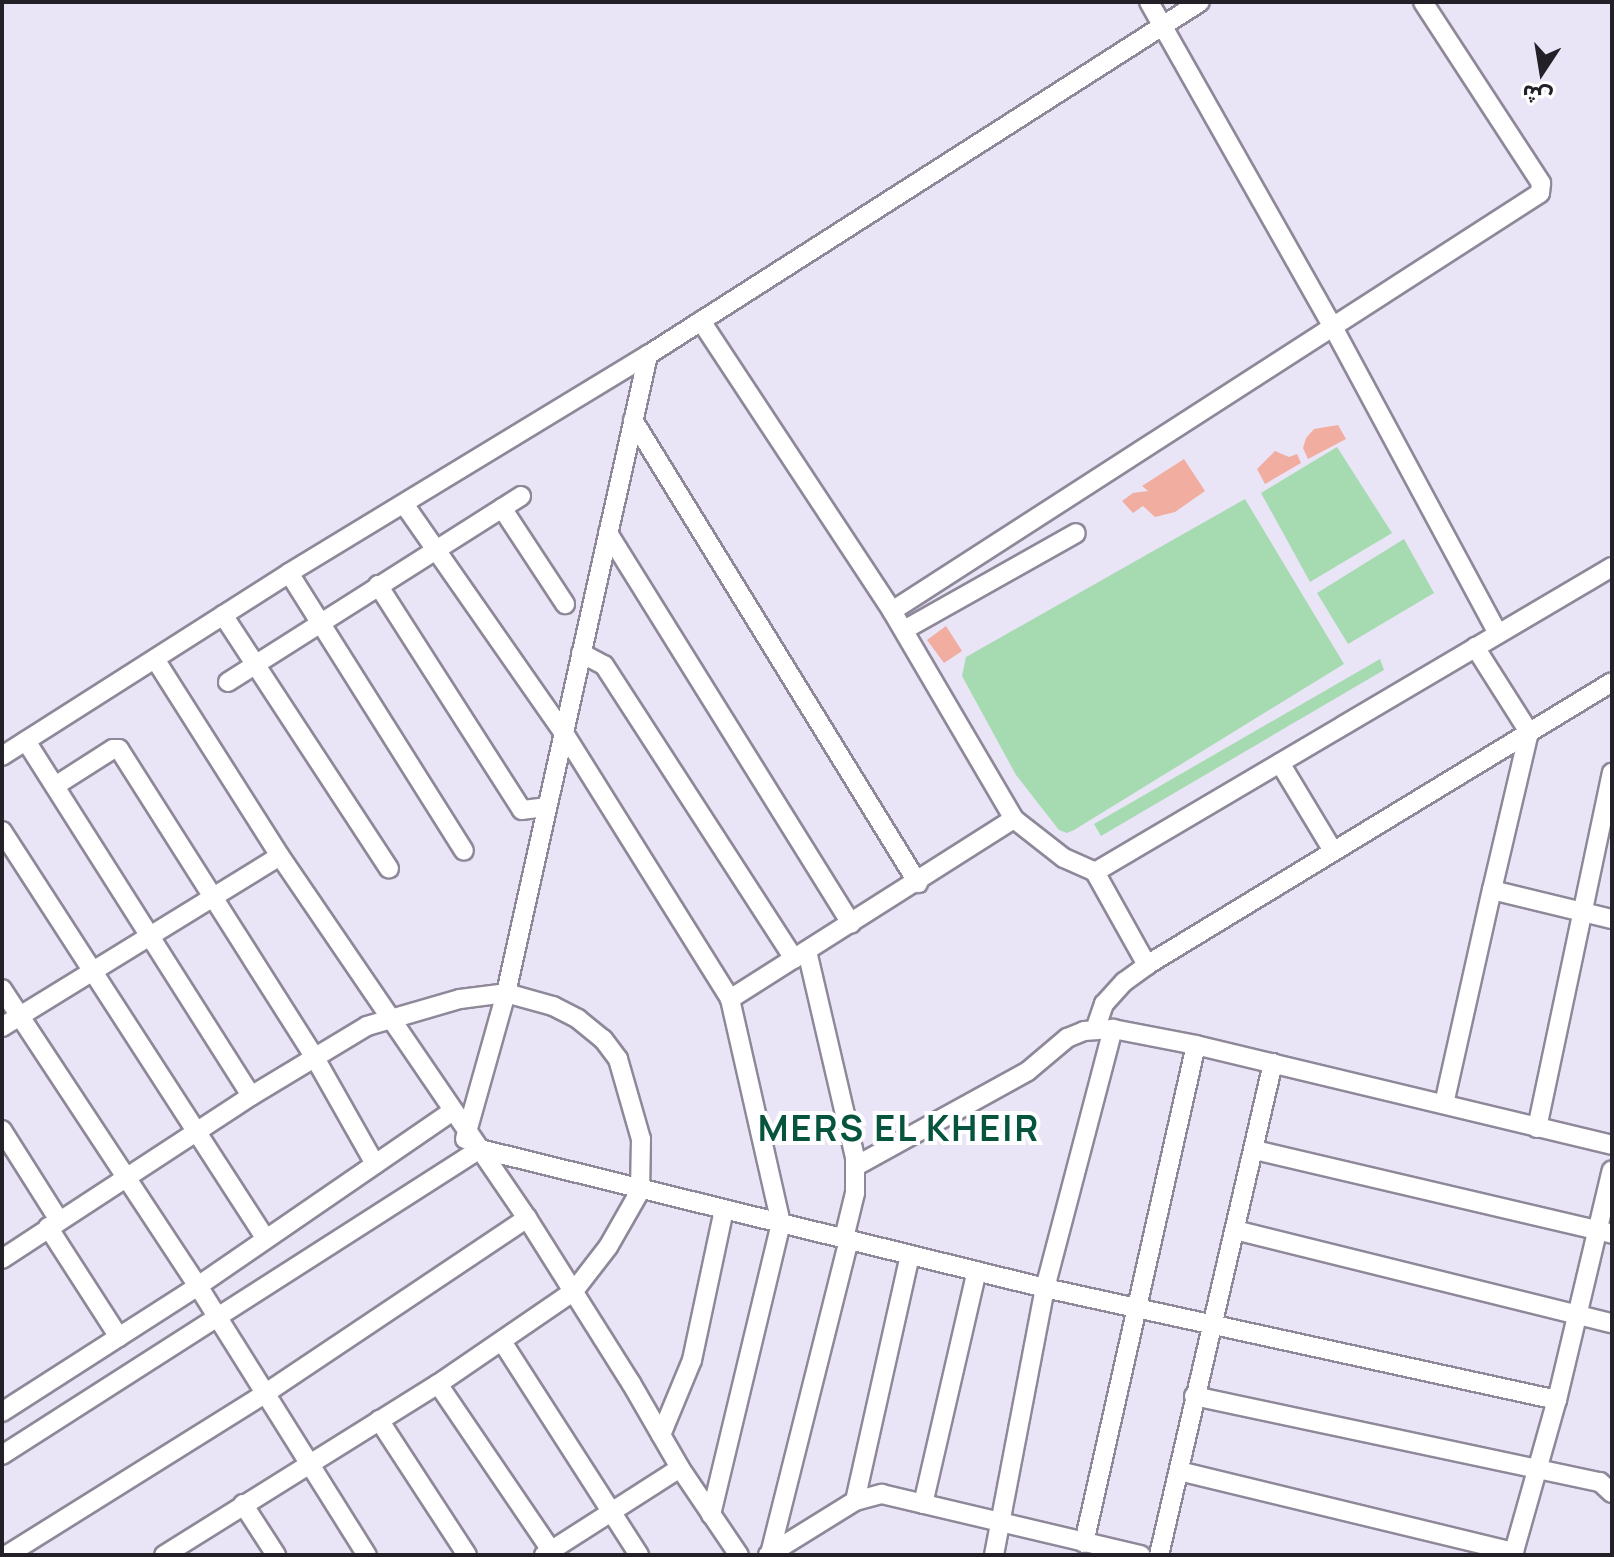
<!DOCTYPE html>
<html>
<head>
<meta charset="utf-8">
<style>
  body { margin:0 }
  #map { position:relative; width:1614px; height:1557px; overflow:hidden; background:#eae4f7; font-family:Manrope,"Noto Sans Arabic",sans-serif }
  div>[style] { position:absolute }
  .green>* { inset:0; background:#a6dbb2 }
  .building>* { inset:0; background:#f1ad9f }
  .roads { filter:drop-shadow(2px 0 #8e8899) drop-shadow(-2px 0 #8e8899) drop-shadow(0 2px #8e8899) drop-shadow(0 -2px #8e8899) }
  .minor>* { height:18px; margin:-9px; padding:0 9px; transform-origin:9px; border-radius:9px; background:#fff }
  span { translate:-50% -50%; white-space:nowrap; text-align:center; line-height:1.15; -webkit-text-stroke:8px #fff; paint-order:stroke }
  .district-label { font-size:36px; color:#06543d; font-weight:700; letter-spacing:2px }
  .frame { position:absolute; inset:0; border:4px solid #232027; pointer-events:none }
  .north { position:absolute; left:1502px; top:32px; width:80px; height:80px; -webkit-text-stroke:6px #fff; paint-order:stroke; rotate:192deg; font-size:22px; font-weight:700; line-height:32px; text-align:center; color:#232027 }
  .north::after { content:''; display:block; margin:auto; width:28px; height:36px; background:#232027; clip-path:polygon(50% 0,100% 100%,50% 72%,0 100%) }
</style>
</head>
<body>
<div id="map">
  <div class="green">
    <div style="clip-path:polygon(1337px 447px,1392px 533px,1310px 582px,1261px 493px)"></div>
    <div style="clip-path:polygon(1245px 499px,1344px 664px,1074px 830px,1067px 833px,1059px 830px,1016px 775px,962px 676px,966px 657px)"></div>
    <div style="clip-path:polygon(1404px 539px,1434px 593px,1348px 644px,1317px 593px)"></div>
    <div style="clip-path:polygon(1380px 659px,1384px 670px,1101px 836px,1094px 824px)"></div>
  </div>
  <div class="building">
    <div style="clip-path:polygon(1338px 425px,1346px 439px,1308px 459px,1303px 448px,1306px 438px,1314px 429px)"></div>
    <div style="clip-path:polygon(1275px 451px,1289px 457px,1297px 454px,1301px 463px,1265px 484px,1257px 469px)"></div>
    <div style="clip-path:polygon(1184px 459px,1205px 491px,1175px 512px,1155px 517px,1143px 506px,1133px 513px,1122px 501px,1133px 493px,1148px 491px,1142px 486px)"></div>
    <div style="clip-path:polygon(946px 626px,962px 651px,944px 663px,927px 640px)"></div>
  </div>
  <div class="roads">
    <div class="minor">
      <div style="left:1149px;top:2px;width:376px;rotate:60.5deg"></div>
      <div style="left:1334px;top:329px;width:345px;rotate:61.7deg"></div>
      <div style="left:701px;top:321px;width:347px;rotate:56.6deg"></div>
      <div style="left:892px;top:611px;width:241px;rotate:59.6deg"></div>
      <div style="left:1014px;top:819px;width:63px;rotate:38deg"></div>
      <div style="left:1064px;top:858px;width:34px;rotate:24deg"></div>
      <div style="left:1095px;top:872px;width:600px;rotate:-30.54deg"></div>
      <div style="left:633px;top:420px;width:544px;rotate:58.39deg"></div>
      <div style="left:404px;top:504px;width:279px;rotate:55.1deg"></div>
      <div style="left:564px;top:733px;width:314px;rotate:58deg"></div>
      <div style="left:730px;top:999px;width:230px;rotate:77.2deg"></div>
      <div style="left:781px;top:1223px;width:300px;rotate:103.5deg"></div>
      <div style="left:502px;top:508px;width:115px;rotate:56.7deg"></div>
      <div style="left:608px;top:533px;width:460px;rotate:58.1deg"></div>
      <div style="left:289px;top:573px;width:328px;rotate:57.8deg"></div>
      <div style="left:378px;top:585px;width:267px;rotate:57.4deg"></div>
      <div style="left:522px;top:810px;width:25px;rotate:-7deg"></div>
      <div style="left:892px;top:611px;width:771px;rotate:-32.82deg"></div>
      <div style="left:1540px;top:193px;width:10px;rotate:-84deg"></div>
      <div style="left:1541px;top:183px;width:216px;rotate:-123.1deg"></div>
      <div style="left:223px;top:615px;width:303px;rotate:56.8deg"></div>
      <div style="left:904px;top:630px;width:197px;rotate:-29.4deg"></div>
      <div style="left:1475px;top:647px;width:101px;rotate:57.6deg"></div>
      <div style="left:1529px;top:732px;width:162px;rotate:103.2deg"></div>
      <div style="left:581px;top:653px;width:26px;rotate:28deg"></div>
      <div style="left:604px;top:665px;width:350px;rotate:57.1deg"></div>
      <div style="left:155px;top:659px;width:233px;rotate:57.6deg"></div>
      <div style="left:280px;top:856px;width:438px;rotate:55.7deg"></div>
      <div style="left:527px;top:1218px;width:195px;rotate:57.8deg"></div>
      <div style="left:631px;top:1383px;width:98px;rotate:60deg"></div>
      <div style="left:680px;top:1468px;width:105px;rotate:55.9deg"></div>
      <div style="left:228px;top:682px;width:347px;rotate:-32.4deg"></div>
      <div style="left:26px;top:741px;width:420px;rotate:57.6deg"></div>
      <div style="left:2px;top:756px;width:340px;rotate:-32.5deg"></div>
      <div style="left:289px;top:573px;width:420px;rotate:-31.3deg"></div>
      <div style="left:648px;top:355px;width:655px;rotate:-32.6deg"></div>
      <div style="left:1280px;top:763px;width:103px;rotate:58.9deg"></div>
      <div style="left:55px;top:786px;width:69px;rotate:-32.5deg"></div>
      <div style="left:113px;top:749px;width:6px"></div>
      <div style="left:119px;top:749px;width:366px;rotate:57.6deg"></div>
      <div style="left:315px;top:1058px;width:122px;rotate:60.5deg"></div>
      <div style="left:2px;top:831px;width:486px;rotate:57.1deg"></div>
      <div style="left:1095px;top:872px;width:107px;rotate:60.8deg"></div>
      <div style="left:807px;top:951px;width:212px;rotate:76.9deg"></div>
      <div style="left:855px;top:1157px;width:36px;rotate:90deg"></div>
      <div style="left:855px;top:1193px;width:46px;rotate:103.7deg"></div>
      <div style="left:2px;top:989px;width:356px;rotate:56.6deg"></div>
      <div style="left:198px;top:1286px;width:318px;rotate:57.9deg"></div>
      <div style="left:730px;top:999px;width:336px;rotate:-32.4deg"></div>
      <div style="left:2px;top:1027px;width:326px;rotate:-31.6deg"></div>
      <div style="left:1095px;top:1030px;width:28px;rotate:-71deg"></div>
      <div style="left:1104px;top:1004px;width:30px;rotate:-48deg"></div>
      <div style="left:1124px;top:982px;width:29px;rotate:-36deg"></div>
      <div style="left:1147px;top:965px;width:544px;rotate:-31.32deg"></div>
      <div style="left:1444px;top:1104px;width:219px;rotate:-77.4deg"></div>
      <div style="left:1492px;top:890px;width:123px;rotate:13.6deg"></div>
      <div style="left:1537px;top:1128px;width:363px;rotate:-78.1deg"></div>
      <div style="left:2px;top:1130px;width:107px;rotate:57.7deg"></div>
      <div style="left:465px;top:1139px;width:152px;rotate:-74.3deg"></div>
      <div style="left:506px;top:993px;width:654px;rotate:-77.45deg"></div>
      <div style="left:1255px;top:1150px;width:367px;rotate:13.2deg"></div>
      <div style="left:856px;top:1166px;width:196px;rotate:-28.9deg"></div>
      <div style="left:1028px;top:1071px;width:51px;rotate:-40.2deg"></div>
      <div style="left:1067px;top:1038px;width:18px;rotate:-22deg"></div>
      <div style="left:1084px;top:1031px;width:29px;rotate:-4deg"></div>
      <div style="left:1113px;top:1029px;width:85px;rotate:10.9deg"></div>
      <div style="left:1196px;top:1045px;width:428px;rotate:13.5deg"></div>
      <div style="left:48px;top:1227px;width:131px;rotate:57.2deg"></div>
      <div style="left:1235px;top:1230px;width:388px;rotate:13.9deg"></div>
      <div style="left:2px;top:1259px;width:298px;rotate:-33.2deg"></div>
      <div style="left:251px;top:1096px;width:135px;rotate:-31.1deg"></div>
      <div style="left:367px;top:1026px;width:97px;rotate:-16.2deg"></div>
      <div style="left:460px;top:999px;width:46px;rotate:-7.4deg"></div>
      <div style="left:506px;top:993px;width:49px;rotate:15.5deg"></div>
      <div style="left:553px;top:1006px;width:28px;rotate:27deg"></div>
      <div style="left:578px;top:1019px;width:32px;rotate:39deg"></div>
      <div style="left:603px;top:1039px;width:25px;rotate:53deg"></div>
      <div style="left:618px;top:1059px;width:83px;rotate:74deg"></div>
      <div style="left:641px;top:1139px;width:52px;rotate:91.1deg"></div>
      <div style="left:640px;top:1191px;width:64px;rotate:119.7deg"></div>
      <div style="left:608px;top:1247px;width:56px;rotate:127.7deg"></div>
      <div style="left:574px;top:1291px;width:165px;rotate:145.6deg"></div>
      <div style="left:438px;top:1384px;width:323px;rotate:148deg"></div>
      <div style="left:503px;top:1343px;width:252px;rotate:57.3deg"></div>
      <div style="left:438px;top:1384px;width:207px;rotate:55.8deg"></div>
      <div style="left:1194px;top:1396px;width:415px;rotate:12deg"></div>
      <div style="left:1600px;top:1482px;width:16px;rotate:43deg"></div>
      <div style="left:2px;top:1412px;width:233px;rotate:-32.7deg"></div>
      <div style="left:198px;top:1286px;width:309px;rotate:-34.5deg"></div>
      <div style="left:379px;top:1420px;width:161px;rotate:56.9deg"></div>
      <div style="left:661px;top:1435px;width:81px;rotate:-67.5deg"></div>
      <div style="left:692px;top:1360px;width:153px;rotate:-78deg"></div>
      <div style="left:2px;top:1455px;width:568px;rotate:-32.63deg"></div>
      <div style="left:480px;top:1149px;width:582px;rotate:13.82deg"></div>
      <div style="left:1045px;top:1288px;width:524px;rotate:12.34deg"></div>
      <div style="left:1179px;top:1471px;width:345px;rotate:13.6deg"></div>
      <div style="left:855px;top:1501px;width:252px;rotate:-77.4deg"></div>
      <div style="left:243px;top:1504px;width:61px;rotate:57.1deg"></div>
      <div style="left:923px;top:1504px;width:239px;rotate:-77deg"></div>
      <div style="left:1084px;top:1543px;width:510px;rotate:-77.33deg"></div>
      <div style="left:770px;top:1554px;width:325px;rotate:-75.9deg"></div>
      <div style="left:7px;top:1555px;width:302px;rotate:-32deg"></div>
      <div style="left:263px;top:1395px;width:318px;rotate:-33.8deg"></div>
      <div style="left:544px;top:1555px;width:161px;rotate:-32.6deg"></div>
      <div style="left:768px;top:1555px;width:102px;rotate:-31.8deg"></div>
      <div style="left:855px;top:1501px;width:28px;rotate:-15deg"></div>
      <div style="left:882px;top:1494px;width:266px;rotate:13.3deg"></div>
      <div style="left:994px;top:1555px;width:272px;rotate:-79.2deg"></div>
      <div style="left:1045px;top:1288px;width:268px;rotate:-75.3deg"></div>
      <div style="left:1159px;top:1555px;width:505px;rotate:-76.95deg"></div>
      <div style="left:1513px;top:1555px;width:161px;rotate:-74.2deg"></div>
      <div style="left:1557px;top:1400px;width:236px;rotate:-76.6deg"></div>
    </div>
  </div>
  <div class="district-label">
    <span style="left:899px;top:1128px">MERS EL KHEIR</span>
  </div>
  <div class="frame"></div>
  <div class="north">ش</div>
</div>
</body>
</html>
